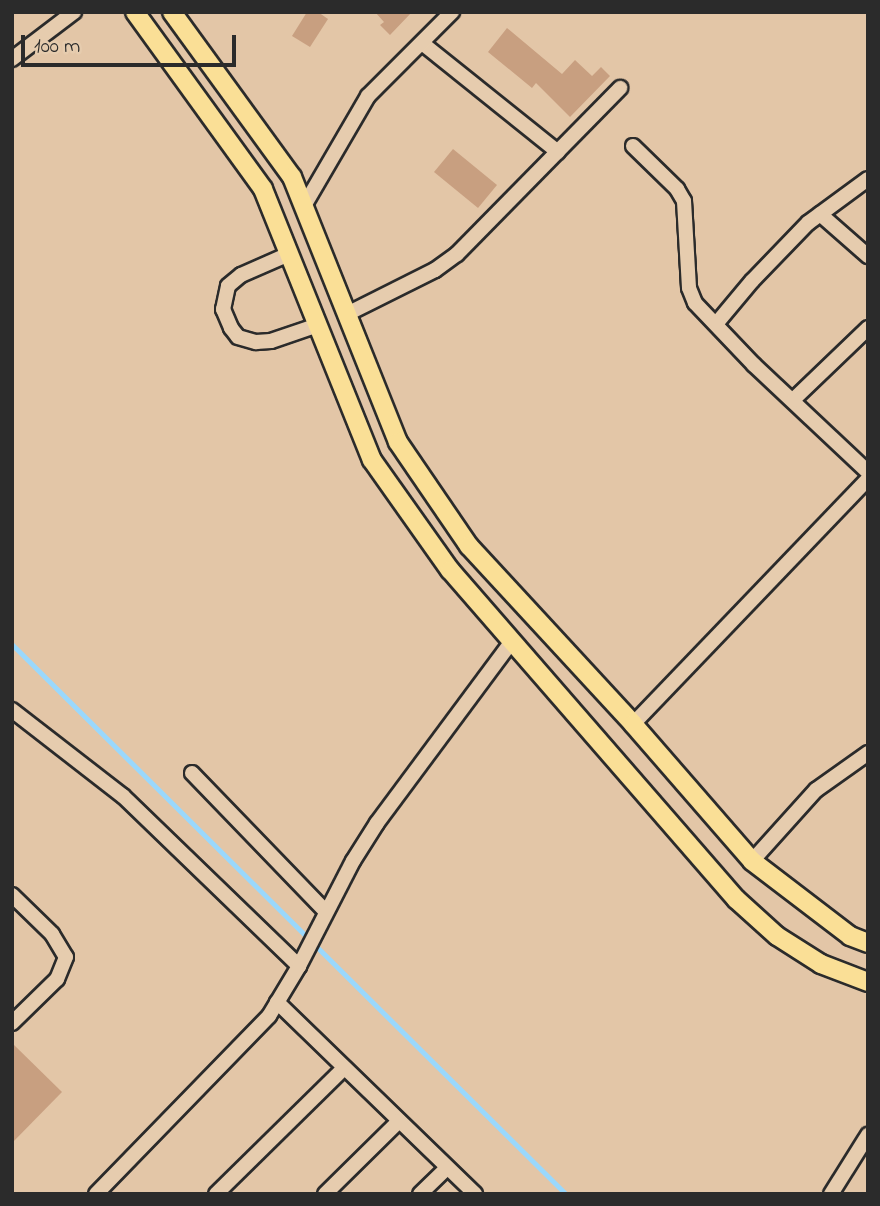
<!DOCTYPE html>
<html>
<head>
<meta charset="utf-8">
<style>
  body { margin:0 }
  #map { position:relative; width:880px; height:1206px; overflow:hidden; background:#e3c6a7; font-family:"Indie Flower",sans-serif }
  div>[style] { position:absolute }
  .stream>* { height:4.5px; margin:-2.25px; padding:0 2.25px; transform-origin:2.25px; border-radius:2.25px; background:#9ad8fc }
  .building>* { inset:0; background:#c89f80 }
  .roads { filter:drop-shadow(2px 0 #2b2b2b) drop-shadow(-2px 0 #2b2b2b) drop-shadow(0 2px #2b2b2b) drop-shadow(0 -2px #2b2b2b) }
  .minor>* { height:14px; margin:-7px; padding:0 7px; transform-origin:7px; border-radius:7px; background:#e6ccae }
  .major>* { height:18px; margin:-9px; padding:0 9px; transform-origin:9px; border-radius:9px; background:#fadf96 }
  span { translate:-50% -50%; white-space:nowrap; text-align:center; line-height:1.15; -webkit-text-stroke:5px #e6ccae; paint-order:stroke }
  .frame { position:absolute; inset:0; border:14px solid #2b2b2b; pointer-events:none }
  .scale { position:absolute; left:21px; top:35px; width:215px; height:32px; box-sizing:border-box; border:4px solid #2b2b2b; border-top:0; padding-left:9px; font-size:21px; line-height:24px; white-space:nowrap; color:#2b2b2b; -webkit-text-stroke:5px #e6ccae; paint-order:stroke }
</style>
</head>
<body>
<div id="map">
  <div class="stream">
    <div style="left:12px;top:644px;width:781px;rotate:44.79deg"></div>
  </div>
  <div class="building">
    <div style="clip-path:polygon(307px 12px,318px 12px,328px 19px,310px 47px,292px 36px)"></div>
    <div style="clip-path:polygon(375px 12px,412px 12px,390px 35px,380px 25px,384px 22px)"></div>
    <div style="clip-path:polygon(507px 28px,562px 74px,575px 60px,592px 76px,601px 67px,610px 76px,570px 117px,536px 83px,532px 88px,488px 52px)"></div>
    <div style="clip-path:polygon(453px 149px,497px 185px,478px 208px,434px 172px)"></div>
    <div style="clip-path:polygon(12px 1043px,62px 1092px,12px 1143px)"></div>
  </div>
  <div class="roads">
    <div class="minor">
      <div style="left:422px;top:43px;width:174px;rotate:38.7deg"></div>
      <div style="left:12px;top:59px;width:78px;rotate:-37.2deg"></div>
      <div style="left:633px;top:146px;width:62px;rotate:44.3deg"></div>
      <div style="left:677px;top:189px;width:14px;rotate:60deg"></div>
      <div style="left:684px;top:201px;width:87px;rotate:86.7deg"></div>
      <div style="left:689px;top:288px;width:16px;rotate:68deg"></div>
      <div style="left:695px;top:303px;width:86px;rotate:46.4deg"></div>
      <div style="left:754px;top:365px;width:156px;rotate:43.2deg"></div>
      <div style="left:304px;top:206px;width:127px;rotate:-59.8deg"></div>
      <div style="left:368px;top:96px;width:119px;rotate:-45deg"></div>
      <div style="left:820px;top:214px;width:64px;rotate:41.2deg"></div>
      <div style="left:289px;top:254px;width:52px;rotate:156.4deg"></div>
      <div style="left:241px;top:275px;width:17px;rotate:140deg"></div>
      <div style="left:228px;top:286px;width:24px;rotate:102deg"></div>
      <div style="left:223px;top:309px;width:21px;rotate:67deg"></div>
      <div style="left:231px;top:328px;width:11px;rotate:52deg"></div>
      <div style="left:238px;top:337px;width:19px;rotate:16deg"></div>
      <div style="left:256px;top:342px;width:15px;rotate:-4deg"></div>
      <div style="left:271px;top:341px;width:50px;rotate:-18.8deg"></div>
      <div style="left:347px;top:314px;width:98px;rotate:-26.6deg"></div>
      <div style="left:435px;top:270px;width:27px;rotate:-36deg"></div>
      <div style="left:457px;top:254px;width:233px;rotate:-45.5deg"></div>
      <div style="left:716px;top:324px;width:56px;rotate:-50.1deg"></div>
      <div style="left:752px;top:281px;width:81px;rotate:-46deg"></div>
      <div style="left:808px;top:223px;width:74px;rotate:-36.3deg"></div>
      <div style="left:793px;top:400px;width:104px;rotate:-43.8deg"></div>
      <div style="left:12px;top:710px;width:140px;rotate:37.8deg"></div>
      <div style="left:123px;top:796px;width:245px;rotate:44deg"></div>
      <div style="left:633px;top:724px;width:339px;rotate:-46.2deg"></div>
      <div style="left:192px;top:773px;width:193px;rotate:46deg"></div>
      <div style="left:752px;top:861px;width:96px;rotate:-48deg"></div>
      <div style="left:816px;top:790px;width:64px;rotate:-35.4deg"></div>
      <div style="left:12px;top:895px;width:56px;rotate:44.3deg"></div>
      <div style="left:52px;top:934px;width:27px;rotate:59deg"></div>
      <div style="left:66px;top:957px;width:24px;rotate:112deg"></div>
      <div style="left:57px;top:979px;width:63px;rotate:135.6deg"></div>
      <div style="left:277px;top:1002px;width:276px;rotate:44.1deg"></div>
      <div style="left:96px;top:1194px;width:248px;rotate:-45.8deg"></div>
      <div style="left:269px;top:1016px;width:58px;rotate:-59deg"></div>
      <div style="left:299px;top:966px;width:118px;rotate:-62.8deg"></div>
      <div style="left:353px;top:861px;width:45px;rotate:-57.7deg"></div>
      <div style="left:377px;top:823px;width:227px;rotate:-53.4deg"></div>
      <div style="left:216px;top:1194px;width:180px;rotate:-44.5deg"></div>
      <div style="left:325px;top:1194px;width:104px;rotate:-44.6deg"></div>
      <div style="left:420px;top:1194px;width:37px;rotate:-44deg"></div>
      <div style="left:831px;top:1194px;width:70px;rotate:-57.9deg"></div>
    </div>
    <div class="major">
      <div style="left:135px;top:12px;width:218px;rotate:54.1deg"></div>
      <div style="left:263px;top:189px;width:292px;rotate:68.1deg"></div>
      <div style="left:372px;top:460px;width:135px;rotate:54.7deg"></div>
      <div style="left:450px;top:570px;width:436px;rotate:49deg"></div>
      <div style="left:736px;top:899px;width:55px;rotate:42.1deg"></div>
      <div style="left:777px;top:936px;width:52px;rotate:32.5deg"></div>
      <div style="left:821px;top:964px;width:50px;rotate:21deg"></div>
      <div style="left:172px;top:12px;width:204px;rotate:54deg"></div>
      <div style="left:292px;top:177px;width:285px;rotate:68.2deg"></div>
      <div style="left:398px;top:442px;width:126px;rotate:55.7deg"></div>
      <div style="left:469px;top:546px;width:242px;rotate:47.3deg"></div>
      <div style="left:633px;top:724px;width:181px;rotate:49deg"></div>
      <div style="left:752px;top:861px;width:123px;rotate:37.4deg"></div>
      <div style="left:850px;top:936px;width:19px;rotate:21deg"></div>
    </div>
  </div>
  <div class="frame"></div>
  <div class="scale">100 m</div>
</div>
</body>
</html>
